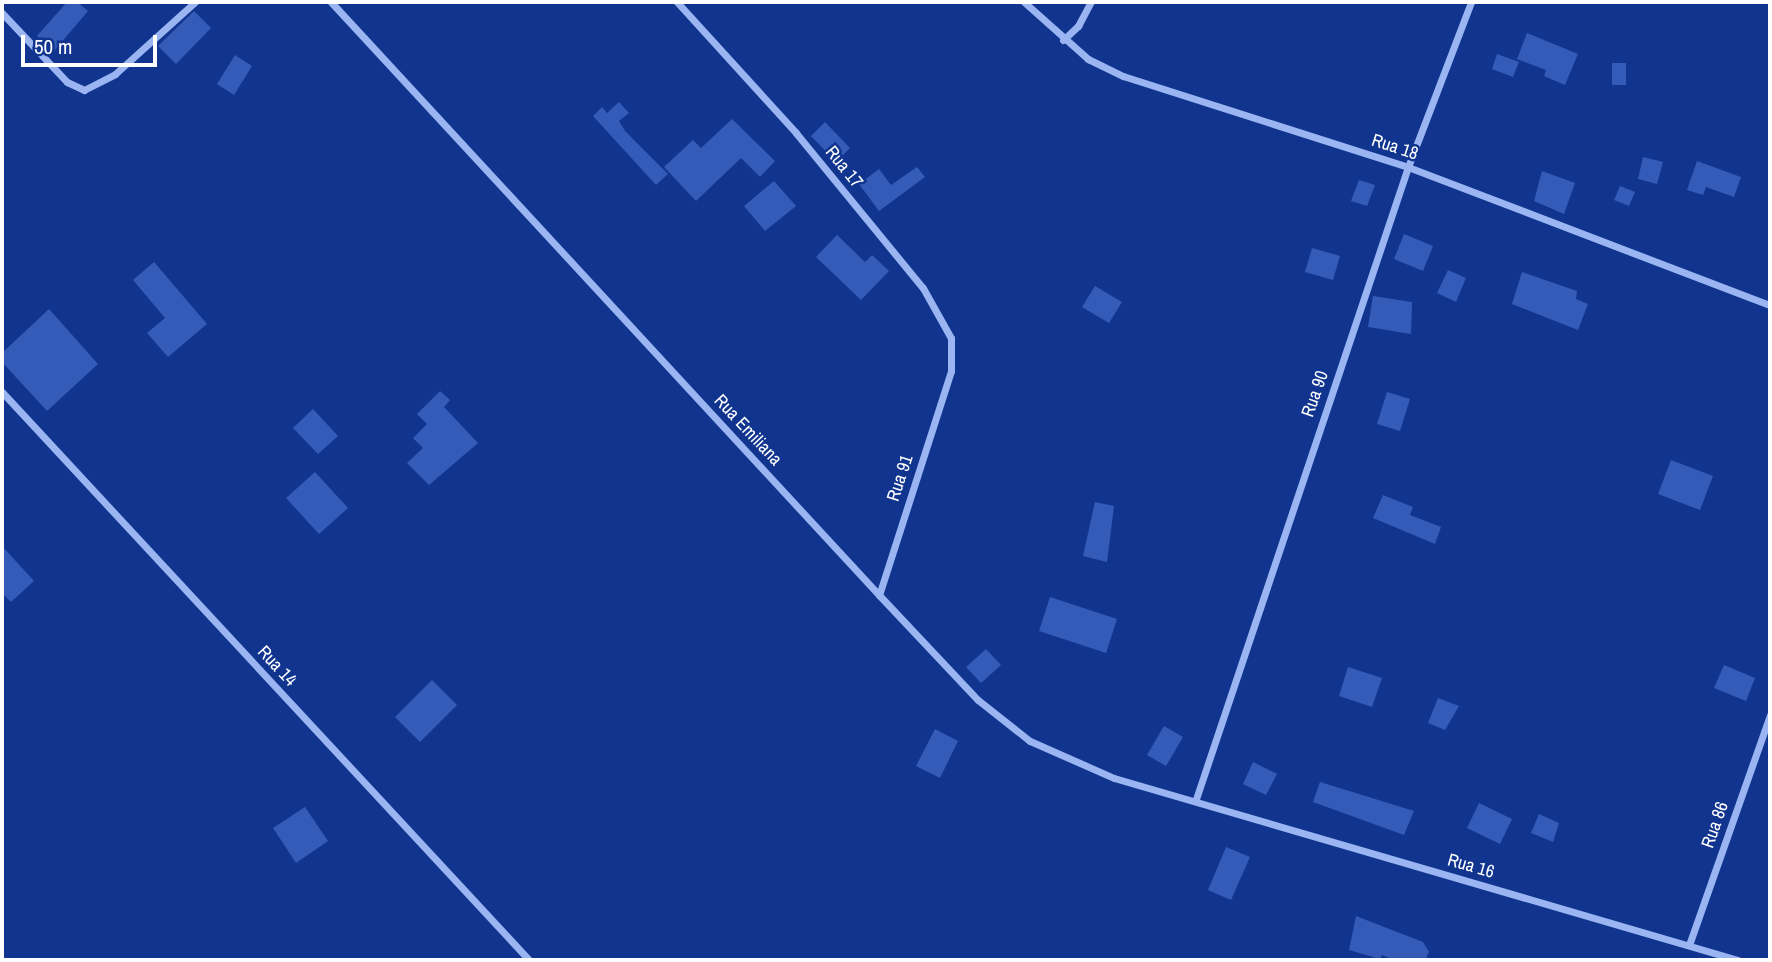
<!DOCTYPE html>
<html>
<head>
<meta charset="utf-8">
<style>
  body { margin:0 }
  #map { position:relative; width:1772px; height:962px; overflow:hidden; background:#11358f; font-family:"Archivo Narrow",sans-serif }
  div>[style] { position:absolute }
  .building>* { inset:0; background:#345bb7 }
  .minor>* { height:7px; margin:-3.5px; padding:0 3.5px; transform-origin:3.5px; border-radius:3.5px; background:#9bb5f2 }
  span { translate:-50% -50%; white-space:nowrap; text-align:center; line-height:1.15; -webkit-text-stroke:5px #11358f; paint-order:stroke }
  .street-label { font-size:18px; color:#fff }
  .frame { position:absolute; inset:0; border:4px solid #fff; pointer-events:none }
  .scale { position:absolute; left:21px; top:35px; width:136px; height:32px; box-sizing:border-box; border:4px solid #fff; border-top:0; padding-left:9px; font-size:21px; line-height:24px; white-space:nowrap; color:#fff; -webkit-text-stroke:5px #11358f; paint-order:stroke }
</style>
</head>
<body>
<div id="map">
  <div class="building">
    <div style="clip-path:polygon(67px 2px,77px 2px,88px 11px,54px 51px,37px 36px)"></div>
    <div style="clip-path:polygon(194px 11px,211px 28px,176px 64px,158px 46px)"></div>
    <div style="clip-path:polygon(1527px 33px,1578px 54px,1565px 85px,1544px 76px,1546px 70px,1517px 59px)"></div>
    <div style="clip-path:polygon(1497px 54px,1519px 62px,1513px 77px,1492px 69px)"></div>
    <div style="clip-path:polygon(235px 55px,252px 66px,234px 95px,217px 84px)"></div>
    <div style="clip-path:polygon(1612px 63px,1626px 63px,1626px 85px,1612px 85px)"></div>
    <div style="clip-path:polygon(619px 102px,629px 113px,619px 121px,625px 131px,668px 174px,656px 185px,593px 116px,602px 107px,607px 113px)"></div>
    <div style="clip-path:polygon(732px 119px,775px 161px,760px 177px,741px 158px,696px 201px,664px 167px,693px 140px,701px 148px)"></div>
    <div style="clip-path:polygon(825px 122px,850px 148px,836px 162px,811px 136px)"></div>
    <div style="clip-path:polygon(1643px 157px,1663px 162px,1657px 184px,1638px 179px)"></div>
    <div style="clip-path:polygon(1697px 161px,1741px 177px,1734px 197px,1706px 187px,1703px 195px,1687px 190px)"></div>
    <div style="clip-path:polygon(917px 167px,925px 177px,879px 211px,859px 184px,879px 169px,891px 185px)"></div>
    <div style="clip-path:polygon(1542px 171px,1575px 183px,1564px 214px,1534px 201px)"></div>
    <div style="clip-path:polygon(1359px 180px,1375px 185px,1367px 206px,1351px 201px)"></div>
    <div style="clip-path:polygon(774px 181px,796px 206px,765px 231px,744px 206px)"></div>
    <div style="clip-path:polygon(1620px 186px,1635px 192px,1629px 206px,1614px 200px)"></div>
    <div style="clip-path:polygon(1404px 234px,1433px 246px,1423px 271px,1394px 259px)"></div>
    <div style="clip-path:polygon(837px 235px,865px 262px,872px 255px,889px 271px,861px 300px,816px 257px)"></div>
    <div style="clip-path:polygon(1312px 248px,1340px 256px,1333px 280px,1305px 272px)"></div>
    <div style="clip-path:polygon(154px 262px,207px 324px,168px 357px,147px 333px,165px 318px,133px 280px)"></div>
    <div style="clip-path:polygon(1448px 270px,1466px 278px,1456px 302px,1437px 293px)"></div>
    <div style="clip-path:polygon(1522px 272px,1577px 291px,1576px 299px,1588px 304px,1578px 330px,1512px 304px)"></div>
    <div style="clip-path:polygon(1095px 286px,1122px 302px,1109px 323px,1082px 307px)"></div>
    <div style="clip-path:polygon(1373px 296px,1412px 302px,1411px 334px,1368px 327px)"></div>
    <div style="clip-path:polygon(49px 309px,98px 364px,47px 411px,2px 362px,2px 353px)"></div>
    <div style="clip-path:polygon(440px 391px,450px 400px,444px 407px,478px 443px,429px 485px,407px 463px,423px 448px,413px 438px,427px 424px,417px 414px)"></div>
    <div style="clip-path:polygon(1387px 392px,1410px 399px,1400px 431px,1377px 424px)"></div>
    <div style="clip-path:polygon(313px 409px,338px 436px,318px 454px,293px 428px)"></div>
    <div style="clip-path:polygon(1671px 460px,1713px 476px,1700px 510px,1658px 494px)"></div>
    <div style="clip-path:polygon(315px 472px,348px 508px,319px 534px,286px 498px)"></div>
    <div style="clip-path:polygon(1383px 495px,1413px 507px,1410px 515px,1441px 527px,1435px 544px,1373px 518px)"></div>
    <div style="clip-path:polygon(1095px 502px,1114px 506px,1107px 562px,1083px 556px)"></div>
    <div style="clip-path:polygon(2px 546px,34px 581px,11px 602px,2px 593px)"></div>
    <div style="clip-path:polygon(1050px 597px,1117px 619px,1106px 653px,1039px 631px)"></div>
    <div style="clip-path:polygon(986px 649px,1001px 665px,981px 683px,966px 667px)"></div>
    <div style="clip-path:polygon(1724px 665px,1755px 678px,1746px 701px,1714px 688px)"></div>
    <div style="clip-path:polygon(1348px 667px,1382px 678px,1372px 707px,1339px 696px)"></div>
    <div style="clip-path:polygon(432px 680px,457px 705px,420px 742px,395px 717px)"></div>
    <div style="clip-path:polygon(1438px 698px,1459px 706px,1445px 730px,1428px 723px)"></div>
    <div style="clip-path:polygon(1164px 726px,1183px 737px,1166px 766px,1147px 755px)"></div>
    <div style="clip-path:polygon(935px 729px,958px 741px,940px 778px,916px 766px)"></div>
    <div style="clip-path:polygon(1253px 762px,1277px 774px,1266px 795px,1243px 784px)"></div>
    <div style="clip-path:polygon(1320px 782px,1414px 811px,1404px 835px,1313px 802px)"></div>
    <div style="clip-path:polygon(1479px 803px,1512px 819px,1500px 844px,1467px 828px)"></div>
    <div style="clip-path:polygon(305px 807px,328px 841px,296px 863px,273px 828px)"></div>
    <div style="clip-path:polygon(1539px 814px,1559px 823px,1553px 842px,1531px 833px)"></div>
    <div style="clip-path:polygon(1226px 847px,1250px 857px,1231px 900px,1208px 890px)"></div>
    <div style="clip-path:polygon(1356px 916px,1423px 942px,1429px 952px,1425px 960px,1395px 960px,1382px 955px,1380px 959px,1349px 950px)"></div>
  </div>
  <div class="minor">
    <div style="left:331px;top:2px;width:807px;rotate:47.26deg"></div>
    <div style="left:879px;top:595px;width:144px;rotate:46.7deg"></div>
    <div style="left:978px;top:700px;width:66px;rotate:38.3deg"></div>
    <div style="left:1030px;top:741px;width:92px;rotate:23.8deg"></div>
    <div style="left:1114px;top:778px;width:650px;rotate:16.26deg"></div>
    <div style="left:677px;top:2px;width:177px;rotate:47.7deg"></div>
    <div style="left:796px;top:133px;width:200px;rotate:50.7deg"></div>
    <div style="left:923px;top:288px;width:57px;rotate:60.8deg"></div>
    <div style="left:951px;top:338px;width:33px;rotate:90deg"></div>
    <div style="left:951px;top:371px;width:235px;rotate:107.8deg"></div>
    <div style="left:1024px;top:2px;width:86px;rotate:41.7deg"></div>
    <div style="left:1088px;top:59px;width:39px;rotate:26deg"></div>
    <div style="left:1123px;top:76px;width:299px;rotate:17.7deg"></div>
    <div style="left:1408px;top:167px;width:387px;rotate:20.9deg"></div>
    <div style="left:2px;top:13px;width:95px;rotate:46.7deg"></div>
    <div style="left:67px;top:82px;width:19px;rotate:25deg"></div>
    <div style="left:84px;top:90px;width:35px;rotate:-27deg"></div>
    <div style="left:115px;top:74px;width:108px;rotate:-42deg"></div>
    <div style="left:1063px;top:40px;width:21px;rotate:-43deg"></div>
    <div style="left:1078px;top:26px;width:27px;rotate:-62deg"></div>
    <div style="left:2px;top:392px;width:775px;rotate:47.14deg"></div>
    <div style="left:1196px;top:799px;width:667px;rotate:-71.46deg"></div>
    <div style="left:1408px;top:167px;width:177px;rotate:-69.1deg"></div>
    <div style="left:1689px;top:945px;width:244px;rotate:-70.6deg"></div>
  </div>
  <div class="street-label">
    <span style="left:1395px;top:147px;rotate:18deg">Rua 18</span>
    <span style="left:844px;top:167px;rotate:51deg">Rua 17</span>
    <span style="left:1315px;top:394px;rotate:-71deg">Rua 90</span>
    <span style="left:748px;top:430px;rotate:47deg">Rua Emiliana</span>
    <span style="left:900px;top:478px;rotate:-72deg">Rua 91</span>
    <span style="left:277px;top:666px;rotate:47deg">Rua 14</span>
    <span style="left:1715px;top:825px;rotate:-71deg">Rua 86</span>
    <span style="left:1471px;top:866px;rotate:16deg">Rua 16</span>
  </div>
  <div class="frame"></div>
  <div class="scale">50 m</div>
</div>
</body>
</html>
